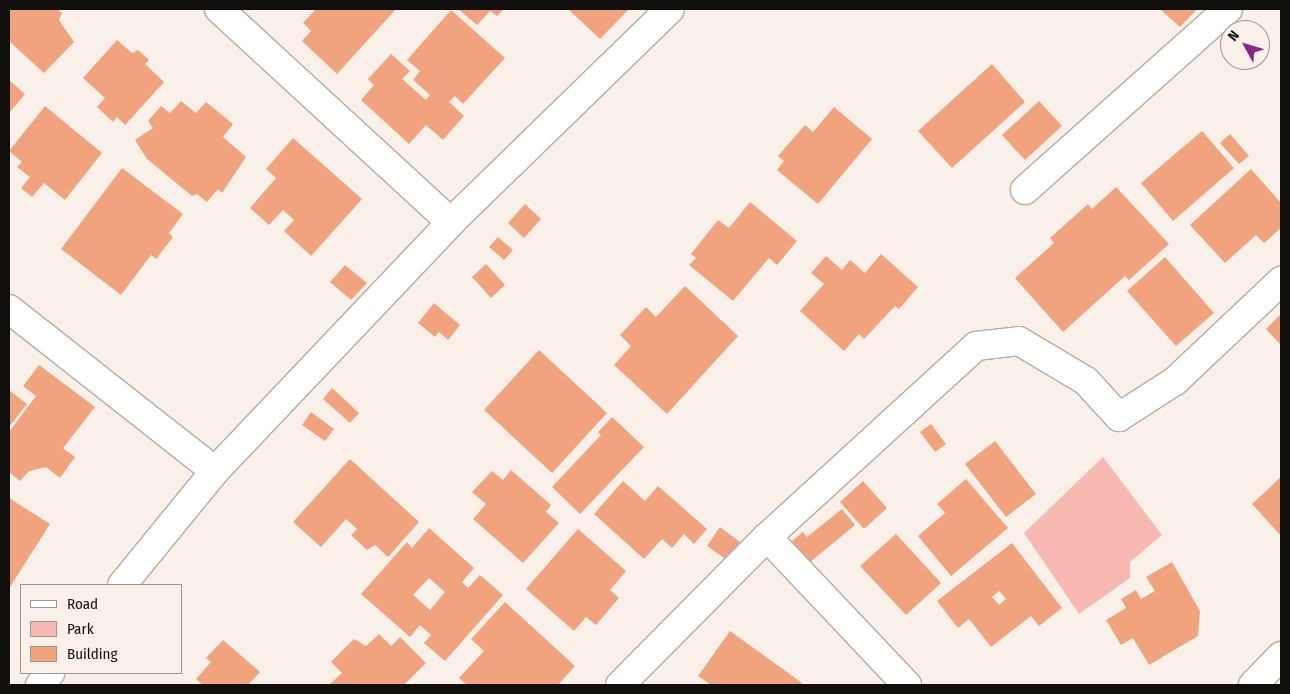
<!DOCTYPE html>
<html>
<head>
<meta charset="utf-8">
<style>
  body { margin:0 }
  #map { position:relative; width:1290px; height:694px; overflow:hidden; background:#f9f1e9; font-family:"Fira Sans Condensed",sans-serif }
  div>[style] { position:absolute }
  .green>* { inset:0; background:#f7b9b1 }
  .building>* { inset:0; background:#f0a37d }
  .roads { filter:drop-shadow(1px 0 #b5ada6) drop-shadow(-1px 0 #b5ada6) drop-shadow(0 1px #b5ada6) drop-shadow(0 -1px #b5ada6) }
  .minor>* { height:28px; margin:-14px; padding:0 14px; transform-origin:14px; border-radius:14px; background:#fff }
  span { translate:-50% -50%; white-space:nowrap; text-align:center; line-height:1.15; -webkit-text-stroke:4px #f9f1e9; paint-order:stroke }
  .frame { position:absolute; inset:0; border:10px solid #110f0c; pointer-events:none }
  .legend { position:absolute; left:20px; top:584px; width:162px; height:90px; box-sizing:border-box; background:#f9f1e9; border:1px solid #9c9791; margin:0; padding:6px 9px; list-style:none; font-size:15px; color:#110f0c }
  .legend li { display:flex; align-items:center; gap:10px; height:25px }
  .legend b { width:25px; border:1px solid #9c9791 }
  .north { position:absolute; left:1220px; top:20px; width:50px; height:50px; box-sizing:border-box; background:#f9f1e9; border:1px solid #9c9791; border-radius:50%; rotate:309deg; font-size:14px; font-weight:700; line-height:20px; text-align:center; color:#110f0c }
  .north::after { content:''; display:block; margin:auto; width:18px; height:22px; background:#8c2389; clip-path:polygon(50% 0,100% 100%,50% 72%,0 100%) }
</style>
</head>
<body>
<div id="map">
  <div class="green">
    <div style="clip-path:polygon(1103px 457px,1162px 535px,1130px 562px,1130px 578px,1079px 614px,1024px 533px)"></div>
  </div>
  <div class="building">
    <div style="clip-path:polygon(10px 9px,57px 9px,62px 13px,59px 20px,74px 42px,44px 73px,9px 41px)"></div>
    <div style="clip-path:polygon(316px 9px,396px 9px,337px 74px,302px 41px,311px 31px,303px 23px)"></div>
    <div style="clip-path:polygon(458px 9px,504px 9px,497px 16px,490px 11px,477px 25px)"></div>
    <div style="clip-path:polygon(568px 9px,629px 9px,600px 39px)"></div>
    <div style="clip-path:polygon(1160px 9px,1197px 9px,1180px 27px)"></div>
    <div style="clip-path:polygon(451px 10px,505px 58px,463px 104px,455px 96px,449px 102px,464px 116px,443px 140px,426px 125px,409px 144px,361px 100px,374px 85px,368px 79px,391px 54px,410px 71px,402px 79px,426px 100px,430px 95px,413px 80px,420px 71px,407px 60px)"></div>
    <div style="clip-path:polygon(117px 40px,132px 53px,138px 50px,149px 60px,145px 64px,164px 82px,125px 125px,117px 117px,113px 122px,97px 107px,105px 98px,83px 78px)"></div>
    <div style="clip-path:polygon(992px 64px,1025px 102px,952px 168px,918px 131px)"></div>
    <div style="clip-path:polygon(9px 80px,25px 94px,9px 113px)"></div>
    <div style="clip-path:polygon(181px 101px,196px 113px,206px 102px,233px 124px,223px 137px,246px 157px,222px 193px,218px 189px,207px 202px,197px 194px,192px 196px,147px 159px,135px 140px,153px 128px,148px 121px,161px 106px,170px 113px)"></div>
    <div style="clip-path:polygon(1039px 101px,1062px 126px,1025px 160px,1002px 135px)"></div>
    <div style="clip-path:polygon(45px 106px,102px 153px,65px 200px,44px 183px,32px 197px,21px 188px,30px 177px,17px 167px,22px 162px,9px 151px)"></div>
    <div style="clip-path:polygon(834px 107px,872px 139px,818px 204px,777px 170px,784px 161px,778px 156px,805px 125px,813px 132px)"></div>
    <div style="clip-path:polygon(1202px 131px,1234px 168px,1173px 221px,1141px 183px)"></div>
    <div style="clip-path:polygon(1230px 134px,1249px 156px,1239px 164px,1220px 143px)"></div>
    <div style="clip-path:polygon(293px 138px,362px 199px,311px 256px,284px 231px,294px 220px,283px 210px,269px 225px,250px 208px,276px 178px,266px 169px)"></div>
    <div style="clip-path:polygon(122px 168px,183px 214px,169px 233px,173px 237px,156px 259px,151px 255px,121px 295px,61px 249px)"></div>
    <div style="clip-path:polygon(1251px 169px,1281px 203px,1281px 228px,1264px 243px,1256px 235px,1225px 263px,1190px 225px)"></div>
    <div style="clip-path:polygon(1116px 187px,1169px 244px,1129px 280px,1125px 276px,1063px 332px,1015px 278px,1054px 243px,1050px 238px,1088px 204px,1092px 209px)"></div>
    <div style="clip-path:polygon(750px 202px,797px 241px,777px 265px,769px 258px,733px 301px,689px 265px,696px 258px,691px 254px,718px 220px,729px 228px)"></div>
    <div style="clip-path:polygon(525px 204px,541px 219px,524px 238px,508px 223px)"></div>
    <div style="clip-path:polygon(498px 237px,513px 250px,504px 260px,489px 247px)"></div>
    <div style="clip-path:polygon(881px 254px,918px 287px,899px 309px,895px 306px,864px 339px,859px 334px,844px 351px,800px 311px,824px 284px,811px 273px,826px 256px,842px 270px,850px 260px,865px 273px)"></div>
    <div style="clip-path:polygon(1165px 257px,1214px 313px,1176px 346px,1127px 291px)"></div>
    <div style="clip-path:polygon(486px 264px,505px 285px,491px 298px,472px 277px)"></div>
    <div style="clip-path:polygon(345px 265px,367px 283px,351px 300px,330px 282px)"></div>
    <div style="clip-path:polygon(685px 286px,738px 336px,667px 414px,614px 365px,631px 346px,620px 335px,646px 307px,656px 317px)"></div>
    <div style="clip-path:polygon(434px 303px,460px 325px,448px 340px,439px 332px,435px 337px,418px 323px)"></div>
    <div style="clip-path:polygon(1281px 314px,1281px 345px,1266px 329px)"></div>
    <div style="clip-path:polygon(539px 350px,607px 413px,552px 473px,484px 410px)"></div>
    <div style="clip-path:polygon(39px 365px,95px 407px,63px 448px,75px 457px,60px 478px,46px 467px,29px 471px,20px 481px,9px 472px,9px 432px,36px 396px,23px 386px)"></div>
    <div style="clip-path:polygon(332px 388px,359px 413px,350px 423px,323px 399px)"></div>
    <div style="clip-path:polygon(9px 390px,27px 404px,9px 427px)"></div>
    <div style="clip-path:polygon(311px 412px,334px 429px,325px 441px,302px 425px)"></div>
    <div style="clip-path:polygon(612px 417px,644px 447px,580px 514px,552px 487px,601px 435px,598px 432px)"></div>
    <div style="clip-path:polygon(931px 424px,946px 444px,935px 452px,920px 432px)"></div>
    <div style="clip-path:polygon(995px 441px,1036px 494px,1006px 517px,965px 464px)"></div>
    <div style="clip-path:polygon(350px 459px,419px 522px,388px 557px,375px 545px,367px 550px,351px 535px,357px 529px,346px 519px,321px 547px,293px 522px)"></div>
    <div style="clip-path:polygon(511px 470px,551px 505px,546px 512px,559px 523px,523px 563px,473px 519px,486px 504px,472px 492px,492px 471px,503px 480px)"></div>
    <div style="clip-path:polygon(1281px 477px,1281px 536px,1252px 504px)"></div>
    <div style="clip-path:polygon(966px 479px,1008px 528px,951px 576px,918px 536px,945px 513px,937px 504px)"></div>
    <div style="clip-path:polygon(623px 481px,645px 501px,658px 486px,707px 529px,694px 544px,684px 534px,672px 548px,662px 539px,644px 559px,594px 514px)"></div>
    <div style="clip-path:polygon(863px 481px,887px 508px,864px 529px,840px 502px)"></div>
    <div style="clip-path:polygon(9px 498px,50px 524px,10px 587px,9px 586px)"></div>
    <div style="clip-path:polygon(842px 509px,855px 525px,809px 563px,792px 541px,803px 532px,807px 537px)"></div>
    <div style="clip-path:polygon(720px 527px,740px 542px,727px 560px,707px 546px)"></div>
    <div style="clip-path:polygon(evenodd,429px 528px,474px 568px,462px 582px,468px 588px,480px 575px,503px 595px,445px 661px,424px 643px,431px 635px,420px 625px,410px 637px,361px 594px,407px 542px,412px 548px,429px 528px,429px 578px,445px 592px,430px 610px,413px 595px,429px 578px)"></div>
    <div style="clip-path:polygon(578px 529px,626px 571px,610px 590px,619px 598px,596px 625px,586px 617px,574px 631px,526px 589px)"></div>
    <div style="clip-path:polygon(896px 534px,941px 583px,906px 615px,860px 566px)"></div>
    <div style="clip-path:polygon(evenodd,1012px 543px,1062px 608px,1039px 626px,1031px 616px,991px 647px,969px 619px,958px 628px,937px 601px,1012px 543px,999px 591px,1006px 599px,999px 605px,992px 597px,999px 591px)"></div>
    <div style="clip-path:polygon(1172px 562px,1200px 611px,1198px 636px,1149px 665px,1133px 638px,1121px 645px,1106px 620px,1126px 608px,1121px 599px,1136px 590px,1141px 599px,1155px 591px,1146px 577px)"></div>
    <div style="clip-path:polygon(505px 602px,575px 666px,558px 685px,467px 685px,459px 678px,484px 651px,471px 639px)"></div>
    <div style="clip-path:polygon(730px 631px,802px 683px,800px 685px,711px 685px,698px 676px)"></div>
    <div style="clip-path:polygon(379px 634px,391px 646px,400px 637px,426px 663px,404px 685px,329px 685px,342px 673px,331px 662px,354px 639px,366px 646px)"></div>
    <div style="clip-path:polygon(223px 640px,260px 672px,248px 685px,203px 685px,196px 679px,211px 662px,206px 658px)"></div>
  </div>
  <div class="roads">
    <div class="minor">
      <div style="left:219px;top:9px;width:315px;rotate:42.6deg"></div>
      <div style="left:1025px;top:190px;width:272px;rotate:-41.7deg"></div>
      <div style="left:9px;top:309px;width:262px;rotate:38.2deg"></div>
      <div style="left:767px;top:537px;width:204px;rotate:46.6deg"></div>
      <div style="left:122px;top:585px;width:147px;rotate:-50.8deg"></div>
      <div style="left:215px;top:471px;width:343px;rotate:-46.5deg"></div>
      <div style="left:451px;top:222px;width:305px;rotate:-44.2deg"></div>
      <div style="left:40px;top:685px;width:16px;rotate:-50deg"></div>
      <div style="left:620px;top:685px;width:209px;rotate:-45.2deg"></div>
      <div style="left:767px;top:537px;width:283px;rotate:-42.4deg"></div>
      <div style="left:976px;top:346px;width:43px;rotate:-6.6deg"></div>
      <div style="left:1019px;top:341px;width:78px;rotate:30.8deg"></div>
      <div style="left:1086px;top:381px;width:49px;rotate:47.5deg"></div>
      <div style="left:1119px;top:417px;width:67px;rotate:-32.7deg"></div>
      <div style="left:1175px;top:381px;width:146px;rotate:-43.3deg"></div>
      <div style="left:1253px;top:685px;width:40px;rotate:-46deg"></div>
    </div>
  </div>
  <div class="frame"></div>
  <ul class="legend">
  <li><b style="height:6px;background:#fff"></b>Road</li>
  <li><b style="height:14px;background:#f7b9b1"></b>Park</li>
  <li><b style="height:14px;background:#f0a37d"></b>Building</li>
  </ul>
  <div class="north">N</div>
</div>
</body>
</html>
